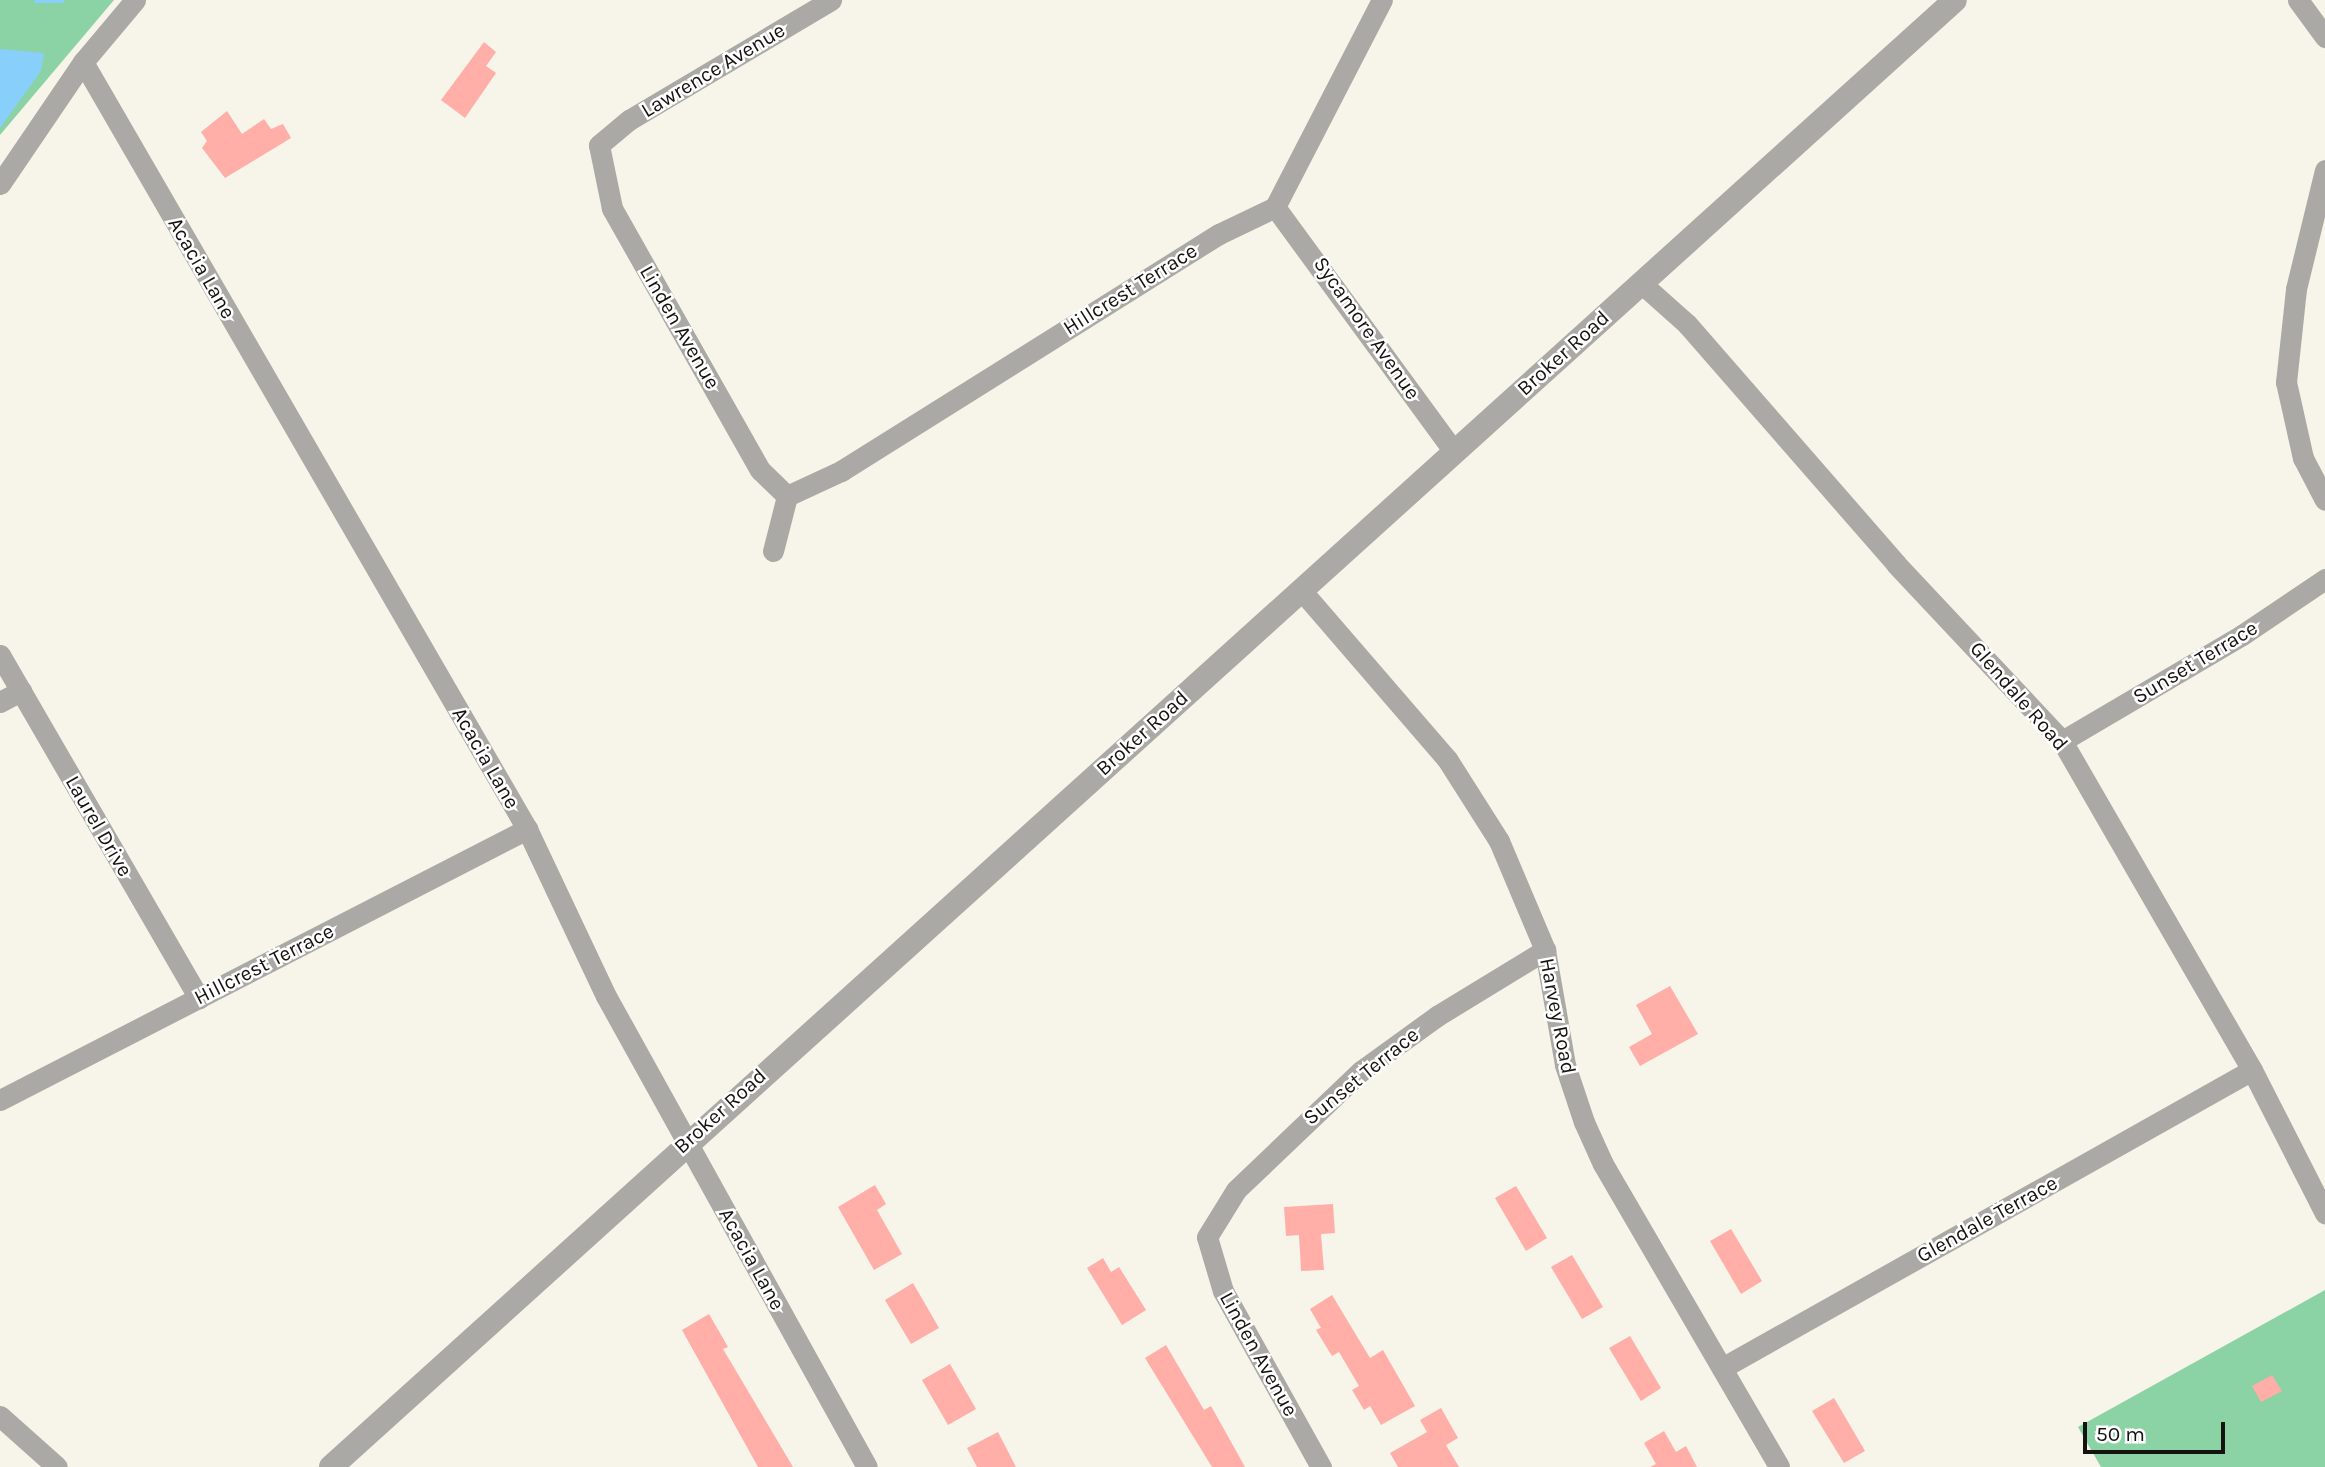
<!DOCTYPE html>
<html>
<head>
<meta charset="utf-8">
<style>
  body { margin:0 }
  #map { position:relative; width:2325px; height:1467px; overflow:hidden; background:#f7f4e9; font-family:Karla,sans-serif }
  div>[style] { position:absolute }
  .green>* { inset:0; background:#8bd3a5 }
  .water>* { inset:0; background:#88cffc }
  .stream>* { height:5px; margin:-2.5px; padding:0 2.5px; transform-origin:2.5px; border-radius:2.5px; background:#88cffc }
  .building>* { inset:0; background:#ffaea8 }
  .minor>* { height:21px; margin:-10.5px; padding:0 10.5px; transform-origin:10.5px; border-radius:10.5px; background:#aba9a5 }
  .tertiary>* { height:24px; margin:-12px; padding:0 12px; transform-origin:12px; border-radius:12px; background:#aba9a5 }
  span { translate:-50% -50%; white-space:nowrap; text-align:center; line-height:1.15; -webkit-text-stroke:5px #fff; paint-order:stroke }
  .street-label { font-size:21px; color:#151310 }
  .scale { position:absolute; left:2083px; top:1422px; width:142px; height:32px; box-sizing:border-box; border:4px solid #151310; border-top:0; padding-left:9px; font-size:21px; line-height:24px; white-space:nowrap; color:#151310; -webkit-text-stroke:5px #fff; paint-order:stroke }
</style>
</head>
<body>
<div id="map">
  <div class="green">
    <div style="clip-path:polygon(0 0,114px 0,0 135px)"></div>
    <div style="clip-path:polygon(2325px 1290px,2325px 1467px,2101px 1467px,2078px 1427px)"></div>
  </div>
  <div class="water">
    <div style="clip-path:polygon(0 49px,44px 53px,41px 71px,0 128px)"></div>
  </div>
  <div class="stream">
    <div style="left:36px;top:0;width:25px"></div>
  </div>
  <div class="building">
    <div style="clip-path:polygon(484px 42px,496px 52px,486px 66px,496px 73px,465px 118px,441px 100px)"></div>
    <div style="clip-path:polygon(227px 111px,242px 134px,264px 119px,271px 129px,283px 124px,291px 138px,225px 178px,202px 148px,207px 141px,201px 132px)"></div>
    <div style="clip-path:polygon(1670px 986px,1698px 1034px,1640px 1066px,1629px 1047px,1652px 1034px,1636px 1005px)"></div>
    <div style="clip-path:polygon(875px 1185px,886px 1204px,877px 1210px,902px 1254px,874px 1270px,838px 1207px)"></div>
    <div style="clip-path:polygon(1516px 1186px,1547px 1238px,1526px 1251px,1495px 1198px)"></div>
    <div style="clip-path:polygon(1333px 1204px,1335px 1233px,1321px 1234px,1324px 1270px,1301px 1271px,1299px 1235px,1286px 1236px,1284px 1207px)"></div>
    <div style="clip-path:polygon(1731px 1229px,1762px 1281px,1741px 1294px,1710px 1241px)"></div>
    <div style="clip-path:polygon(1572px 1255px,1603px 1307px,1582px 1319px,1551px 1267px)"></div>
    <div style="clip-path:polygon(1103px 1258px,1111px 1272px,1119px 1267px,1146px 1310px,1122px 1325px,1087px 1268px)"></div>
    <div style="clip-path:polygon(913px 1283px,939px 1328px,911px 1344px,885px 1300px)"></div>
    <div style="clip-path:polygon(1332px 1295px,1370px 1358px,1383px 1350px,1415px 1406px,1381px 1425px,1370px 1406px,1364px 1410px,1352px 1390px,1359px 1386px,1339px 1352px,1332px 1356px,1316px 1330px,1321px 1328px,1310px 1309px)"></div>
    <div style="clip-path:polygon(709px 1314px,728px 1347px,723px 1349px,793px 1467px,758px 1467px,722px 1402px,682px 1330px)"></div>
    <div style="clip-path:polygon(1630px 1336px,1661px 1388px,1641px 1401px,1609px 1348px)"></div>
    <div style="clip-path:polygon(1166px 1345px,1204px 1410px,1211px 1406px,1245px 1467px,1212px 1467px,1145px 1358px)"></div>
    <div style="clip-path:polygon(950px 1364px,976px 1409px,948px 1425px,922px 1380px)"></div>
    <div style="clip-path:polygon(2272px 1375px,2282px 1391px,2261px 1402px,2252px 1386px)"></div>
    <div style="clip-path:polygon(1834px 1398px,1865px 1451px,1844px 1463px,1812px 1411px)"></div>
    <div style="clip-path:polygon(1441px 1408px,1458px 1438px,1446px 1445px,1459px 1467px,1398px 1467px,1390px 1453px,1427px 1432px,1420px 1420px)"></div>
    <div style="clip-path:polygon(1664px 1431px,1676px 1452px,1686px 1446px,1697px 1467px,1650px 1467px,1656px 1464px,1644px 1443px)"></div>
    <div style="clip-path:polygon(998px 1432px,1016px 1467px,977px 1467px,967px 1448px)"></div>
  </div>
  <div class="minor">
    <div style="left:2298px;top:0;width:46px;rotate:53.9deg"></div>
    <div style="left:83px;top:62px;width:886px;rotate:59.93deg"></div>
    <div style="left:527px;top:829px;width:185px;rotate:64.7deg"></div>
    <div style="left:606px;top:996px;width:538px;rotate:61.01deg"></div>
    <div style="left:2325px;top:170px;width:122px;rotate:103.7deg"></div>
    <div style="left:2296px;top:289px;width:94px;rotate:96.1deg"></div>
    <div style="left:2286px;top:382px;width:78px;rotate:77.4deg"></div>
    <div style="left:2303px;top:458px;width:47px;rotate:62.4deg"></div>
    <div style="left:0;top:184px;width:148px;rotate:-55.8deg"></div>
    <div style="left:83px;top:62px;width:81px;rotate:-50deg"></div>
    <div style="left:1275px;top:207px;width:303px;rotate:53.8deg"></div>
    <div style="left:1641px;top:283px;width:62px;rotate:41.7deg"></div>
    <div style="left:1687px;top:324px;width:318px;rotate:48.9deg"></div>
    <div style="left:1896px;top:564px;width:243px;rotate:46.8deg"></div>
    <div style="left:2062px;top:741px;width:380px;rotate:60deg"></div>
    <div style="left:2252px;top:1070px;width:161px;rotate:63deg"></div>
    <div style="left:787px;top:496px;width:60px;rotate:-24.8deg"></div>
    <div style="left:841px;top:471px;width:446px;rotate:-32.1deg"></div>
    <div style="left:1219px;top:234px;width:62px;rotate:-25.7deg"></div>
    <div style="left:1275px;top:207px;width:233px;rotate:-62.7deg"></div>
    <div style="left:787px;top:496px;width:37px;rotate:-136deg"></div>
    <div style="left:760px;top:470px;width:301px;rotate:-119.5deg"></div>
    <div style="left:612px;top:208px;width:64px;rotate:-101.7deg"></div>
    <div style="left:599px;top:145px;width:39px;rotate:-40deg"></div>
    <div style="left:629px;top:120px;width:235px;rotate:-30.7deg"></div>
    <div style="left:773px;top:551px;width:57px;rotate:-75.7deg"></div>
    <div style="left:1301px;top:590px;width:223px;rotate:49.2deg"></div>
    <div style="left:1447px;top:759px;width:97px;rotate:57.6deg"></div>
    <div style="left:1499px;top:841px;width:118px;rotate:67.1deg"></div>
    <div style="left:1545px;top:950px;width:117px;rotate:80.1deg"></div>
    <div style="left:1565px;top:1065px;width:60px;rotate:71.6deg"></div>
    <div style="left:1584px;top:1122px;width:46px;rotate:65.7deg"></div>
    <div style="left:1603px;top:1164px;width:350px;rotate:59.8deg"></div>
    <div style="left:0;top:655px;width:397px;rotate:59.9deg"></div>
    <div style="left:0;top:702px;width:24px;rotate:-28deg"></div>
    <div style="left:2062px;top:741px;width:209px;rotate:-30.5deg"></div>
    <div style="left:2242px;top:635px;width:100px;rotate:-34deg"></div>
    <div style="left:0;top:1100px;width:593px;rotate:-27.21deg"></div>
    <div style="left:1722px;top:1368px;width:608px;rotate:-29.35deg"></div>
    <div style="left:0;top:1416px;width:76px;rotate:41.8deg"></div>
    <div style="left:1321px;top:1467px;width:201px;rotate:-119.1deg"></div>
    <div style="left:1223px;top:1291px;width:56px;rotate:-106.5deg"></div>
    <div style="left:1207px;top:1237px;width:55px;rotate:-58.3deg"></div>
    <div style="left:1236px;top:1190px;width:173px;rotate:-43.6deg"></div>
    <div style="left:1361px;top:1071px;width:94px;rotate:-35.9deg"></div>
    <div style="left:1437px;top:1016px;width:127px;rotate:-31.4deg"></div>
  </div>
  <div class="tertiary">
    <div style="left:331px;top:1467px;width:2188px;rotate:-42.09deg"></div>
  </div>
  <div class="street-label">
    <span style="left:713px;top:70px;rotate:-31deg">Lawrence Avenue</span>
    <span style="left:202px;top:268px;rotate:60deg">Acacia Lane</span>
    <span style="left:1130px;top:289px;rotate:-32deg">Hillcrest Terrace</span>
    <span style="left:680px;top:327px;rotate:60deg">Linden Avenue</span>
    <span style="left:1367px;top:328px;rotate:55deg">Sycamore Avenue</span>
    <span style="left:1563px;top:353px;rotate:-42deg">Broker Road</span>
    <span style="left:2195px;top:662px;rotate:-31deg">Sunset Terrace</span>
    <span style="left:2019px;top:696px;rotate:49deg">Glendale Road</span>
    <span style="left:1142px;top:733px;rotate:-42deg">Broker Road</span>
    <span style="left:486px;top:758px;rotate:60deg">Acacia Lane</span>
    <span style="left:99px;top:826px;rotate:60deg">Laurel Drive</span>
    <span style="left:264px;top:964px;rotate:-27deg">Hillcrest Terrace</span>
    <span style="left:1558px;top:1016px;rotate:79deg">Harvey Road</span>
    <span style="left:1361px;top:1076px;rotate:-39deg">Sunset Terrace</span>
    <span style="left:720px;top:1111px;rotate:-42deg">Broker Road</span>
    <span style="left:1987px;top:1219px;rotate:-29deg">Glendale Terrace</span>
    <span style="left:752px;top:1259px;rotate:61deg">Acacia Lane</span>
    <span style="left:1259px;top:1354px;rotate:61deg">Linden Avenue</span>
  </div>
  <div class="scale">50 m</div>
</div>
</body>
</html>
